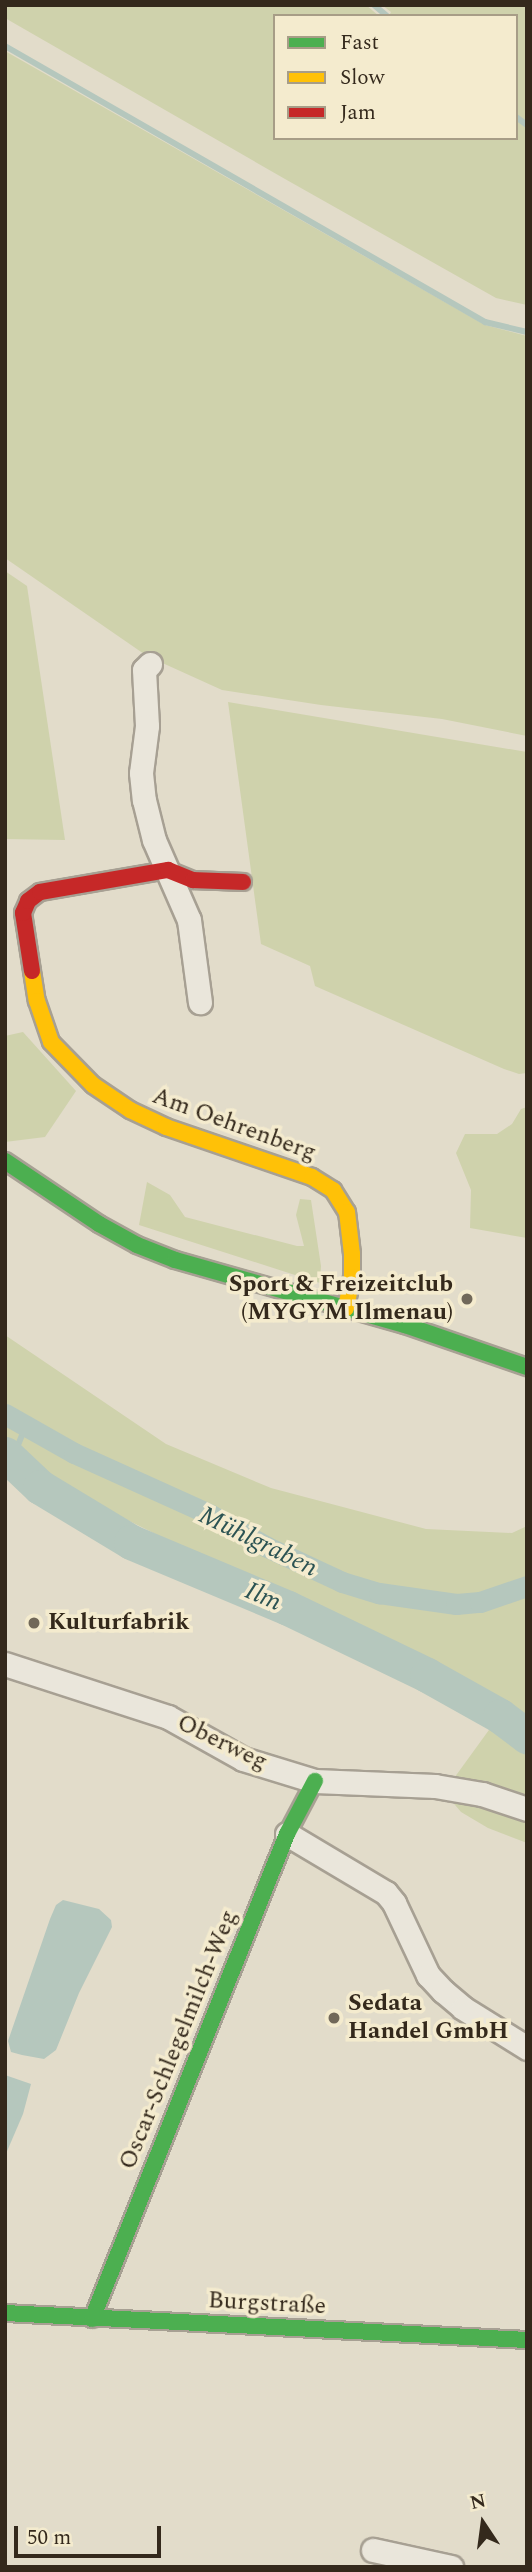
<!DOCTYPE html>
<html>
<head>
<meta charset="utf-8">
<style>
  body { margin:0 }
  #map { position:relative; width:532px; height:2572px; overflow:hidden; background:#e2dcca; font-family:Spectral,serif }
  div>[style] { position:absolute }
  .green>* { inset:0; background:#cfd2ac }
  .water>* { inset:0; background:#b5c7bd }
  .stream>* { height:6px; margin:-3px; padding:0 3px; transform-origin:3px; border-radius:3px; background:#b5c7bd }
  .canal>* { height:21px; margin:-10.5px; padding:0 10.5px; transform-origin:10.5px; border-radius:10.5px; background:#b5c7bd }
  .river>* { height:35px; margin:-17.5px; padding:0 17.5px; transform-origin:17.5px; border-radius:17.5px; background:#b5c7bd }
  .roads { filter:drop-shadow(2px 0 #a7a093) drop-shadow(-2px 0 #a7a093) drop-shadow(0 2px #a7a093) drop-shadow(0 -2px #a7a093) }
  .street>* { height:23px; margin:-11.5px; padding:0 11.5px; transform-origin:11.5px; border-radius:11.5px; background:#eae6db }
  .fast>* { height:16px; margin:-8px; padding:0 8px; transform-origin:8px; border-radius:8px; background:#4caf50 }
  .slow>* { height:16px; margin:-8px; padding:0 8px; transform-origin:8px; border-radius:8px; background:#ffc107 }
  .jam>* { height:16px; margin:-8px; padding:0 8px; transform-origin:8px; border-radius:8px; background:#c62828 }
  .dots>* { width:19px; height:19px; translate:-50% -50%; box-sizing:border-box; border:4px solid #f4ebce; border-radius:50% }
  span { translate:-50% -50%; white-space:nowrap; text-align:center; line-height:1.15; -webkit-text-stroke:7px #f4ebce; paint-order:stroke }
  .street-label { font-size:24px; color:#34291c }
  .poi-label { font-size:24px; color:#34291c; font-weight:700 }
  .right { translate:-100% -50%; text-align:right }
  .left { translate:0 -50%; text-align:left }
  .water-label { font-size:26px; color:#2c5353; font-style:italic }
  .frame { position:absolute; inset:0; border:7px solid #34291c; pointer-events:none }
  .legend { position:absolute; left:273px; top:14px; width:245px; height:126px; box-sizing:border-box; background:#f4ebce; border:2px solid #a79d87; margin:0; padding:9px 12px; list-style:none; font-size:21px; color:#34291c }
  .legend li { display:flex; align-items:center; gap:14px; height:35px }
  .legend b { width:35px; border:2px solid #a79d87 }
  .north { position:absolute; left:448px; top:2488px; width:70px; height:70px; -webkit-text-stroke:5px #f4ebce; paint-order:stroke; rotate:347deg; font-size:19px; font-weight:700; line-height:28px; text-align:center; color:#34291c }
  .north::after { content:''; display:block; margin:auto; width:24px; height:32px; background:#34291c; clip-path:polygon(50% 0,100% 100%,50% 72%,0 100%) }
  .scale { position:absolute; left:14px; top:2526px; width:147px; height:32px; box-sizing:border-box; border:4px solid #34291c; border-top:0; padding-left:9px; font-size:21px; line-height:24px; white-space:nowrap; color:#34291c; -webkit-text-stroke:5px #f4ebce; paint-order:stroke }
</style>
</head>
<body>
<div id="map">
  <div class="green">
    <div style="clip-path:polygon(5px 5px,366px 5px,379px 16px,275px 16px,275px 138px,516px 138px,516px 16px,389px 16px,391px 12px,382px 5px,527px 5px,527px 305px,496px 298px,285px 179px,5px 18px)"></div>
    <div style="clip-path:polygon(5px 51px,485px 325px,527px 336px,527px 736px,442px 719px,321px 705px,222px 690px,147px 656px,5px 558px)"></div>
    <div style="clip-path:polygon(5px 571px,27px 586px,65px 840px,5px 839px)"></div>
    <div style="clip-path:polygon(228px 702px,527px 752px,527px 1073px,519px 1074px,504px 1069px,315px 986px,310px 966px,261px 944px)"></div>
    <div style="clip-path:polygon(23px 1032px,76px 1091px,45px 1137px,5px 1142px,5px 1036px)"></div>
    <div style="clip-path:polygon(527px 1107px,527px 1238px,470px 1228px,471px 1190px,456px 1153px,465px 1134px,497px 1134px,512px 1124px,521px 1109px)"></div>
    <div style="clip-path:polygon(147px 1182px,170px 1195px,185px 1217px,297px 1246px,304px 1246px,296px 1215px,300px 1199px,311px 1200px,321px 1266px,320px 1283px,139px 1225px)"></div>
    <div style="clip-path:polygon(5px 1335px,166px 1444px,271px 1488px,426px 1529px,512px 1533px,527px 1526px,527px 1843px,488px 1828px,461px 1812px,444px 1792px,494px 1723px,320px 1616px,5px 1459px)"></div>
  </div>
  <div class="water">
    <div style="clip-path:polygon(63px 1900px,99px 1909px,111px 1920px,112px 1927px,79px 1993px,56px 2050px,44px 2059px,22px 2055px,11px 2052px,8px 2041px,50px 1919px,56px 1905px)"></div>
    <div style="clip-path:polygon(5px 2075px,31px 2084px,23px 2114px,5px 2156px)"></div>
  </div>
  <div class="stream">
    <div style="left:374px;top:5px;width:17px;rotate:40deg"></div>
    <div style="left:5px;top:46px;width:554px;rotate:29.9deg"></div>
    <div style="left:485px;top:322px;width:43px;rotate:13.4deg"></div>
    <div style="left:516px;top:117px;width:14px;rotate:36deg"></div>
    <div style="left:12px;top:1460px;width:37px;rotate:-68deg"></div>
  </div>
  <div class="canal">
    <div style="left:5px;top:1414px;width:79px;rotate:29.5deg"></div>
    <div style="left:74px;top:1453px;width:150px;rotate:24.3deg"></div>
    <div style="left:211px;top:1515px;width:64px;rotate:29.7deg"></div>
    <div style="left:267px;top:1547px;width:83px;rotate:25deg"></div>
    <div style="left:342px;top:1582px;width:39px;rotate:17deg"></div>
    <div style="left:379px;top:1593px;width:78px;rotate:8.1deg"></div>
    <div style="left:456px;top:1604px;width:24px;rotate:-5deg"></div>
    <div style="left:480px;top:1602px;width:50px;rotate:-18.8deg"></div>
  </div>
  <div class="river">
    <div style="left:5px;top:1454px;width:48px;rotate:43.3deg"></div>
    <div style="left:40px;top:1487px;width:106px;rotate:31.1deg"></div>
    <div style="left:131px;top:1542px;width:170px;rotate:22.8deg"></div>
    <div style="left:288px;top:1608px;width:154px;rotate:25.7deg"></div>
    <div style="left:427px;top:1675px;width:84px;rotate:29.3deg"></div>
    <div style="left:500px;top:1716px;width:34px;rotate:37deg"></div>
  </div>
  <div class="roads">
    <div class="street">
      <div style="left:150px;top:664px;width:8px;rotate:135deg"></div>
      <div style="left:144px;top:670px;width:56px;rotate:86.9deg"></div>
      <div style="left:147px;top:726px;width:47px;rotate:97.3deg"></div>
      <div style="left:141px;top:773px;width:27px;rotate:84deg"></div>
      <div style="left:144px;top:800px;width:41px;rotate:76deg"></div>
      <div style="left:154px;top:840px;width:87px;rotate:66.4deg"></div>
      <div style="left:189px;top:920px;width:83px;rotate:82.4deg"></div>
      <div style="left:5px;top:1664px;width:171px;rotate:18deg"></div>
      <div style="left:168px;top:1717px;width:86px;rotate:29.2deg"></div>
      <div style="left:243px;top:1759px;width:75px;rotate:17deg"></div>
      <div style="left:315px;top:1781px;width:120px;rotate:2.4deg"></div>
      <div style="left:435px;top:1786px;width:48px;rotate:9.7deg"></div>
      <div style="left:482px;top:1794px;width:47px;rotate:18.4deg"></div>
      <div style="left:287px;top:1834px;width:115px;rotate:30.8deg"></div>
      <div style="left:386px;top:1893px;width:13px;rotate:51deg"></div>
      <div style="left:394px;top:1903px;width:80px;rotate:64.7deg"></div>
      <div style="left:428px;top:1975px;width:22px;rotate:47deg"></div>
      <div style="left:443px;top:1991px;width:26px;rotate:40deg"></div>
      <div style="left:463px;top:2008px;width:75px;rotate:32deg"></div>
      <div style="left:373px;top:2550px;width:80px;rotate:12.3deg"></div>
    </div>
    <div class="fast">
      <div style="left:5px;top:1161px;width:113px;rotate:33.8deg"></div>
      <div style="left:99px;top:1224px;width:43px;rotate:28.9deg"></div>
      <div style="left:137px;top:1245px;width:41px;rotate:21.5deg"></div>
      <div style="left:175px;top:1260px;width:239px;rotate:15.8deg"></div>
      <div style="left:405px;top:1325px;width:129px;rotate:19deg"></div>
      <div style="left:5px;top:2313px;width:523px;rotate:2.96deg"></div>
      <div style="left:92px;top:2319px;width:523px;rotate:-68.1deg"></div>
      <div style="left:287px;top:1834px;width:60px;rotate:-62.2deg"></div>
    </div>
    <div class="slow">
      <div style="left:32px;top:971px;width:30px;rotate:81deg"></div>
      <div style="left:37px;top:1001px;width:43px;rotate:71.1deg"></div>
      <div style="left:51px;top:1042px;width:60px;rotate:45.7deg"></div>
      <div style="left:93px;top:1085px;width:45px;rotate:34deg"></div>
      <div style="left:130px;top:1110px;width:40px;rotate:25deg"></div>
      <div style="left:166px;top:1127px;width:154px;rotate:18.9deg"></div>
      <div style="left:312px;top:1177px;width:25px;rotate:32deg"></div>
      <div style="left:333px;top:1190px;width:26px;rotate:58deg"></div>
      <div style="left:347px;top:1212px;width:42px;rotate:83.2deg"></div>
      <div style="left:352px;top:1254px;width:23px;rotate:90deg"></div>
      <div style="left:352px;top:1277px;width:32px;rotate:101deg"></div>
    </div>
    <div class="jam">
      <div style="left:32px;top:971px;width:59px;rotate:-98.8deg"></div>
      <div style="left:23px;top:913px;width:13px;rotate:-67deg"></div>
      <div style="left:28px;top:901px;width:15px;rotate:-37deg"></div>
      <div style="left:40px;top:892px;width:130px;rotate:-9.8deg"></div>
      <div style="left:168px;top:870px;width:27px;rotate:22deg"></div>
      <div style="left:193px;top:880px;width:50px;rotate:2.3deg"></div>
    </div>
  </div>
  <div class="dots">
    <div style="left:467px;top:1299px;background:#716859"></div>
    <div style="left:34px;top:1623px;background:#716859"></div>
    <div style="left:334px;top:2018px;background:#716859"></div>
  </div>
  <div class="street-label">
    <span style="left:234px;top:1125px;rotate:20deg">Am Oehrenberg</span>
    <span style="left:222px;top:1743px;rotate:26deg">Oberweg</span>
    <span style="left:179px;top:2040px;rotate:-68deg">Oscar-Schlegelmilch-Weg</span>
    <span style="left:267px;top:2304px;rotate:3deg">Burgstraße</span>
  </div>
  <div class="poi-label">
    <span class="right" style="left:453px;top:1299px">Sport &amp; Freizeitclub<br>(MYGYM Ilmenau)</span>
    <span class="left" style="left:48px;top:1623px">Kulturfabrik</span>
    <span class="left" style="left:348px;top:2018px">Sedata<br>Handel GmbH</span>
  </div>
  <div class="water-label">
    <span style="left:258px;top:1542px;rotate:26deg">Mühlgraben</span>
    <span style="left:263px;top:1597px;rotate:23deg">Ilm</span>
  </div>
  <div class="frame"></div>
  <ul class="legend">
  <li><b style="height:9px;background:#4caf50"></b>Fast</li>
  <li><b style="height:9px;background:#ffc107"></b>Slow</li>
  <li><b style="height:9px;background:#c62828"></b>Jam</li>
  </ul>
  <div class="north">N</div>
  <div class="scale">50 m</div>
</div>
</body>
</html>
